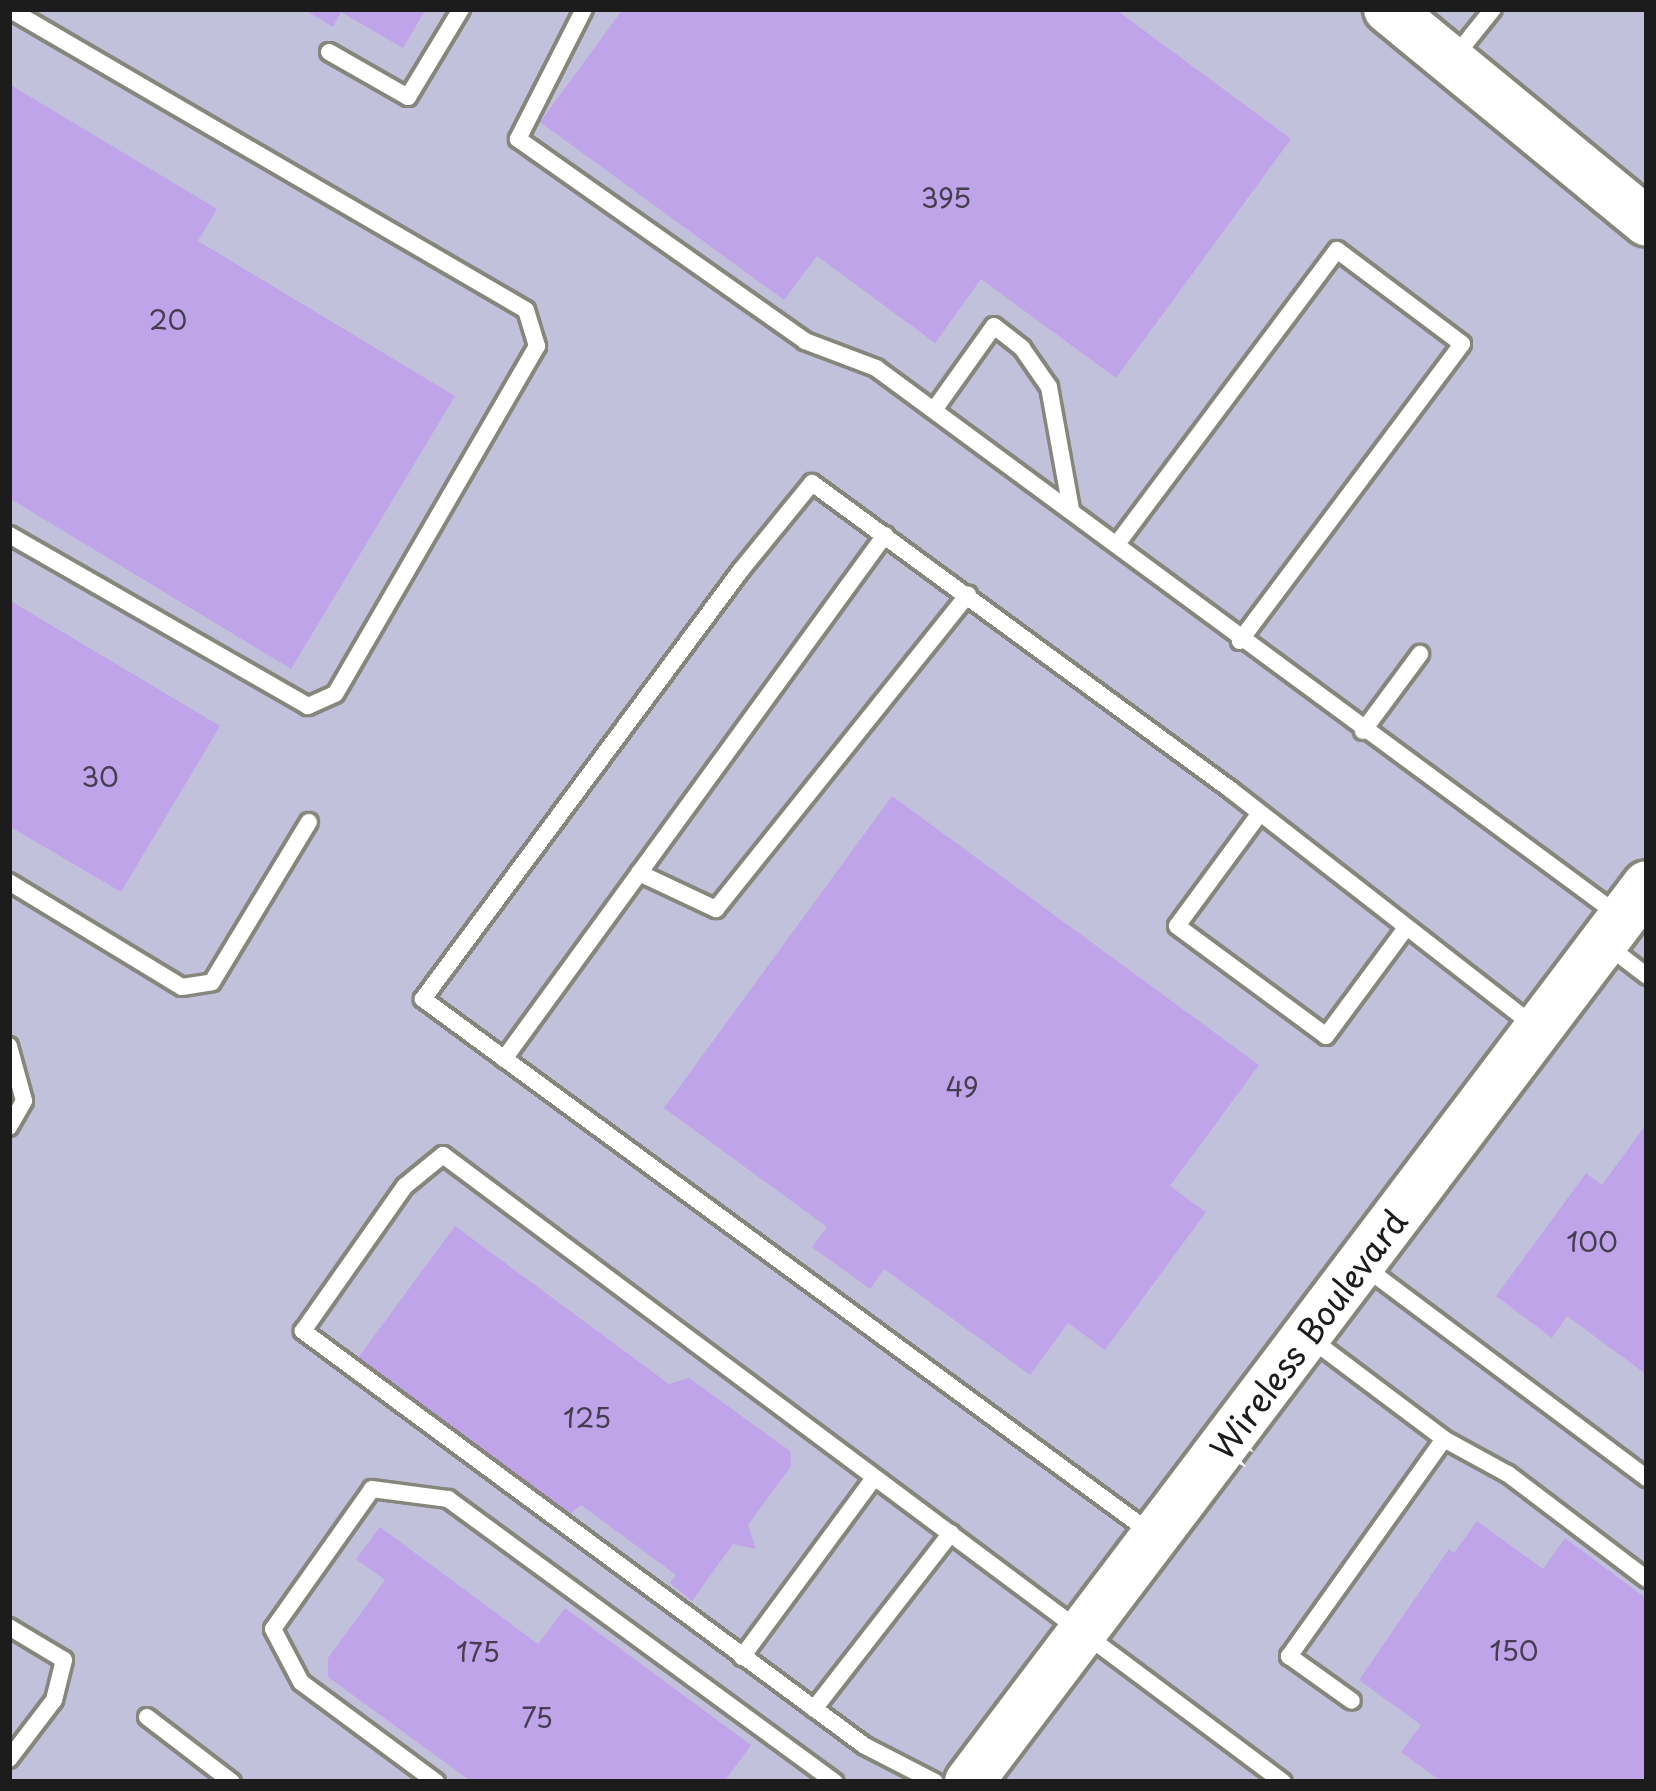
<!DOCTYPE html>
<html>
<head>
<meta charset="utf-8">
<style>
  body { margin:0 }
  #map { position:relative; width:1656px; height:1791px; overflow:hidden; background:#f2efdc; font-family:"Playpen Sans",sans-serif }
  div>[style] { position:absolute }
  .industrial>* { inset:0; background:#c2c1dc }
  .building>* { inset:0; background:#c0a4ea }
  .roads { filter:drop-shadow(3px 0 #87867c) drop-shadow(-3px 0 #87867c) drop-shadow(0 3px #87867c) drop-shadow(0 -3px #87867c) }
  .lane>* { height:16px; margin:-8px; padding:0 8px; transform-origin:8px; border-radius:8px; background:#fff }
  .secondary>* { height:48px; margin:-24px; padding:0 24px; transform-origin:24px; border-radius:24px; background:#fff }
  span { translate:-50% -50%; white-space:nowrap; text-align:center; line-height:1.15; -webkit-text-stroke:12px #fff; paint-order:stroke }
  .number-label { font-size:27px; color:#453e50 }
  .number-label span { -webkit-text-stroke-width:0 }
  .street-label { font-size:33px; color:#1c1c1c }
  .frame { position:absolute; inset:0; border:12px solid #1c1c1c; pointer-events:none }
</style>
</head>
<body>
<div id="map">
  <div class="industrial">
    <div style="clip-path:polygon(9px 9px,1647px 9px,1647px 1782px,9px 1782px)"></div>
  </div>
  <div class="building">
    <div style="clip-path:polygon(303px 9px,426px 9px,403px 48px,341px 12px,333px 27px)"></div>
    <div style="clip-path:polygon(623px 9px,1115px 9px,1291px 139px,1116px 378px,981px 279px,935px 343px,817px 256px,784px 300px,540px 122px)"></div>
    <div style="clip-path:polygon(9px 84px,217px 209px,198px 241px,455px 396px,291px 669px,9px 498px)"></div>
    <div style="clip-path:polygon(9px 600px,220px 726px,121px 892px,9px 826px)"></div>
    <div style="clip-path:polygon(892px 796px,1259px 1065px,1170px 1186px,1206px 1212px,1105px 1350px,1068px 1323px,1030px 1375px,884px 1269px,870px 1289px,812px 1247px,827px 1227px,664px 1108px)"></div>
    <div style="clip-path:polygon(1647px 1123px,1647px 1375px,1567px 1316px,1552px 1338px,1496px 1296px,1586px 1173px,1602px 1185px)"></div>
    <div style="clip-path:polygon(455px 1226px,669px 1384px,689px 1378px,790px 1451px,791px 1466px,748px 1525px,756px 1549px,733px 1544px,692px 1601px,670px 1583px,676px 1575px,581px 1505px,566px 1517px,355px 1362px)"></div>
    <div style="clip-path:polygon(1477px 1521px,1543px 1569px,1565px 1538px,1647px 1599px,1647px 1782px,1442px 1782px,1401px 1752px,1421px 1725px,1359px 1680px,1449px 1549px,1454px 1553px)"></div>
    <div style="clip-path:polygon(380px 1527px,538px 1644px,565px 1608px,751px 1745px,724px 1782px,472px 1782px,328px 1677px,328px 1658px,385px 1580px,356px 1559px)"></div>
  </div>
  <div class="roads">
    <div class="lane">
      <div style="left:9px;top:9px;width:598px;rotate:30.21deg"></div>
      <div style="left:526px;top:310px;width:38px;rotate:73deg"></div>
      <div style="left:537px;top:346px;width:402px;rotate:120.1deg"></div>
      <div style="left:335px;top:694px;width:30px;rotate:156deg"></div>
      <div style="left:308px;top:706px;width:344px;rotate:-150.2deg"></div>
      <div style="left:584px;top:9px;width:146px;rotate:116.9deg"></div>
      <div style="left:518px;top:139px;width:351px;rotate:35.1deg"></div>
      <div style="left:805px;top:341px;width:76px;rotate:20.8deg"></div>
      <div style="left:876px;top:368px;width:920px;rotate:36.38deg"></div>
      <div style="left:329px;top:52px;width:91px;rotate:29.7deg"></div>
      <div style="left:408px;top:97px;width:103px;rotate:-58.9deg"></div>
      <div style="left:1452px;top:60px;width:65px;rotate:-51.2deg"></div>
      <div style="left:934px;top:410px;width:103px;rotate:-54.5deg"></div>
      <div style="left:994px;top:326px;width:36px;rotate:38deg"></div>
      <div style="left:1022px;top:348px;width:47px;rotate:55.3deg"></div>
      <div style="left:1049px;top:387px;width:124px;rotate:79.8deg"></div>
      <div style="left:1117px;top:544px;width:367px;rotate:-53.2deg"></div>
      <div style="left:1337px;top:250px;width:156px;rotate:36.9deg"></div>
      <div style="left:1462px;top:344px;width:371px;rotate:126.8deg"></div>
      <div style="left:1363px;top:731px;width:96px;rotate:-53.5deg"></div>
      <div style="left:1260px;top:813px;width:140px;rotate:126.3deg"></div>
      <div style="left:1177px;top:926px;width:185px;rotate:36.4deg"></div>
      <div style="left:1326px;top:1036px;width:134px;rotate:-53.5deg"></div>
      <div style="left:639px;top:873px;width:85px;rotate:25.1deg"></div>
      <div style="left:716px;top:909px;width:403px;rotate:-51.3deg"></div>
      <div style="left:9px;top:882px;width:202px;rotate:31.3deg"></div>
      <div style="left:182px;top:987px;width:30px;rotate:-9deg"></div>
      <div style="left:212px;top:982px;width:187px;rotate:-58.8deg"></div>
      <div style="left:1604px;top:943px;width:54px;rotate:37.5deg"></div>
      <div style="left:9px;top:1046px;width:57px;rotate:74.7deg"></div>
      <div style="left:24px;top:1101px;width:30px;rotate:120deg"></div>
      <div style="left:504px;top:1059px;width:648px;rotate:-53.98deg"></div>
      <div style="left:1362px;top:1265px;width:356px;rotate:36.8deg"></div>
      <div style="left:1307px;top:1336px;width:171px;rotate:36.9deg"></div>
      <div style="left:1444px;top:1439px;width:267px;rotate:125.5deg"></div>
      <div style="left:1289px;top:1656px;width:77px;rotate:35.5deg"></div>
      <div style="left:1444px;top:1439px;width:73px;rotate:28.7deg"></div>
      <div style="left:1508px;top:1474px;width:174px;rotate:37.1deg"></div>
      <div style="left:1151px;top:1533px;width:903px;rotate:-143.74deg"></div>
      <div style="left:423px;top:999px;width:534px;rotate:-53.45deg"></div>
      <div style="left:741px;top:570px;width:112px;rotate:-50.8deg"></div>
      <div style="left:812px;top:483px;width:519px;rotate:36.23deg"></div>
      <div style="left:1231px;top:790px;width:383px;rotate:37.9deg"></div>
      <div style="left:9px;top:1627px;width:64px;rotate:31deg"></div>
      <div style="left:64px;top:1660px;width:41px;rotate:104deg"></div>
      <div style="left:54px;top:1700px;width:74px;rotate:127.3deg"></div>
      <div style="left:742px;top:1657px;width:222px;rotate:-53.6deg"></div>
      <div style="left:814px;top:1709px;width:223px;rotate:-52.1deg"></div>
      <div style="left:147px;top:1717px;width:107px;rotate:37.4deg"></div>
      <div style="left:436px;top:1782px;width:168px;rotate:-143.5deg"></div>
      <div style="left:301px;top:1682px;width:60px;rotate:-117.8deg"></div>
      <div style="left:273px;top:1629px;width:171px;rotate:-54.7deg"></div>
      <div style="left:372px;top:1489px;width:77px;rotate:7.5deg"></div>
      <div style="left:448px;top:1499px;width:479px;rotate:36.2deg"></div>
      <div style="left:935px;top:1782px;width:79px;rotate:-152.8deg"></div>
      <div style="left:865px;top:1746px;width:699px;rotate:-143.56deg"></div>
      <div style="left:303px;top:1331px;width:177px;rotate:-54.9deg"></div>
      <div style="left:405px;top:1186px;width:49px;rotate:-39.2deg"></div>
      <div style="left:443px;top:1155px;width:1048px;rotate:36.74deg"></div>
    </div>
    <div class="secondary">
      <div style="left:1388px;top:9px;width:335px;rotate:39.4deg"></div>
      <div style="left:969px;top:1782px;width:1124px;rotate:-52.92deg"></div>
    </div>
  </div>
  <div class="number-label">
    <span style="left:946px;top:197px">395</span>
    <span style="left:168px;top:319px">20</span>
    <span style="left:100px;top:776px">30</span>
    <span style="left:962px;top:1086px">49</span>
    <span style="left:1592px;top:1241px">100</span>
    <span style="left:587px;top:1417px">125</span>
    <span style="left:1514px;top:1650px">150</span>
    <span style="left:478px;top:1651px">175</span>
    <span style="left:537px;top:1717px">75</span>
  </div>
  <div class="street-label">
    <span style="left:1308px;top:1334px;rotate:-53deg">Wireless Boulevard</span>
  </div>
  <div class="frame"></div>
</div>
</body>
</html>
